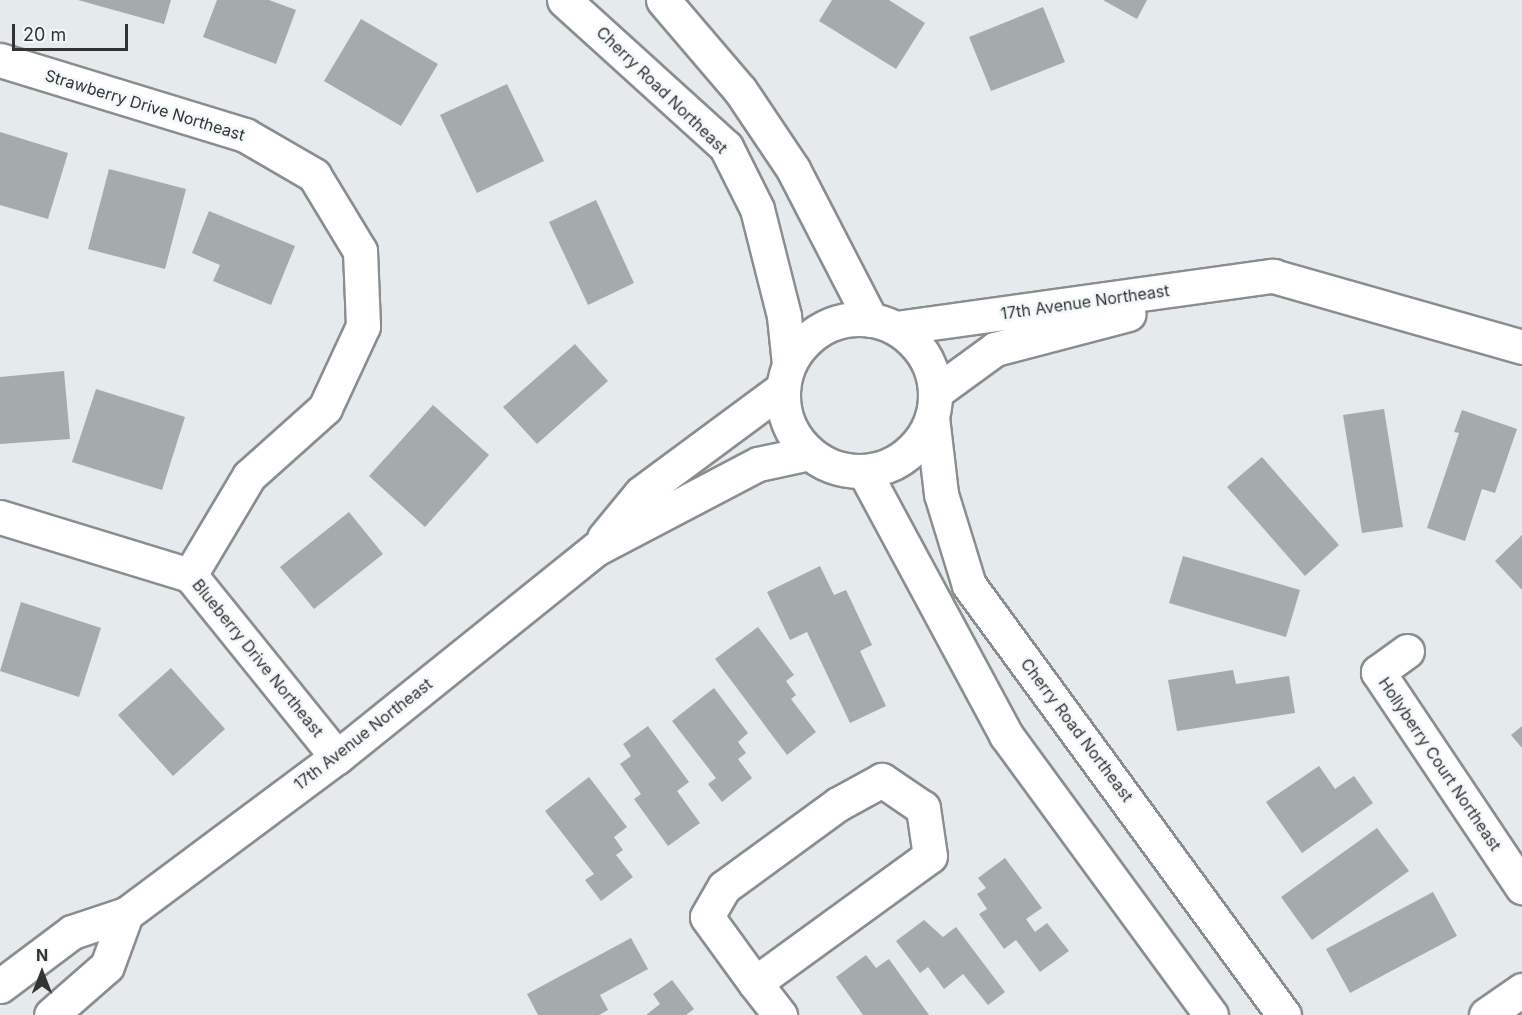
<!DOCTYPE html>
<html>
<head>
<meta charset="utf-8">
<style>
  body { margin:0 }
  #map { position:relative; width:1522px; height:1015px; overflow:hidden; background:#e5eaed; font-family:Inter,sans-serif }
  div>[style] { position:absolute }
  .building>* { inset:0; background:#a5aaab }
  .roads { filter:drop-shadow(2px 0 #8a8e90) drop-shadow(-2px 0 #8a8e90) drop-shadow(0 2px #8a8e90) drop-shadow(0 -2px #8a8e90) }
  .minor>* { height:33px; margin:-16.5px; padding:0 16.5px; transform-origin:16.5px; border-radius:16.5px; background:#fff }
  .tertiary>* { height:33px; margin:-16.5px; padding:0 16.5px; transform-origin:16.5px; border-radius:16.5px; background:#fff }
  .tertiary>.ring { margin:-16.5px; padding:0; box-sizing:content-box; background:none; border:33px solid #fff; border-radius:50% }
  span { translate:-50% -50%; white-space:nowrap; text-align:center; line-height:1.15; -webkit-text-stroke:5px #f3f8fa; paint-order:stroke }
  .street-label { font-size:16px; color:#323434 }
  .north { position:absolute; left:12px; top:943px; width:60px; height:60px; -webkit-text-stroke:4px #f3f8fa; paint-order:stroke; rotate:0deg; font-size:16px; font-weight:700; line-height:24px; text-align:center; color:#323434 }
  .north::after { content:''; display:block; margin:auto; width:21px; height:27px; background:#323434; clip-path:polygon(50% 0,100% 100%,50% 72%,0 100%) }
  .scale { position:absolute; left:12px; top:24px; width:116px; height:27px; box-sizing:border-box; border:3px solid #323434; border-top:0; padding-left:8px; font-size:18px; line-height:21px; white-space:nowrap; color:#323434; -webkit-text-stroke:4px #f3f8fa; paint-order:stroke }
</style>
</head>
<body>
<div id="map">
  <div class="building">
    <div style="clip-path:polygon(78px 0,171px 0,164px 24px)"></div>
    <div style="clip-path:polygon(217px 0,269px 0,296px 10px,276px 64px,203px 37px)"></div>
    <div style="clip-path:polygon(832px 0,889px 0,925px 23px,896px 69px,819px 21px)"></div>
    <div style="clip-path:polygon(1103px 0,1147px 0,1137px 19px)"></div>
    <div style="clip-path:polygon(1043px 7px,1065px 62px,991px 91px,969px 37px)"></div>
    <div style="clip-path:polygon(361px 19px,438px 64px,401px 126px,324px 81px)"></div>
    <div style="clip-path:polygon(507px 84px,544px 161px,477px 193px,440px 115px)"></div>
    <div style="clip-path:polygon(0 132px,68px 153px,48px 219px,0 205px)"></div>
    <div style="clip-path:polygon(109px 169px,186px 189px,165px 269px,88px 249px)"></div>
    <div style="clip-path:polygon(596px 200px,634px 283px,588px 305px,549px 222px)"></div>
    <div style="clip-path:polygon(209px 211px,295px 246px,271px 305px,213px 281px,220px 265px,192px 253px)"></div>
    <div style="clip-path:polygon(575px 344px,608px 381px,537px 444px,503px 407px)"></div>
    <div style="clip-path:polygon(64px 371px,70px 439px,0 444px,0 377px)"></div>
    <div style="clip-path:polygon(96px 389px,185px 417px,162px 490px,72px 462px)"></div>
    <div style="clip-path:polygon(433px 405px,489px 455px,425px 527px,369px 476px)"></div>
    <div style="clip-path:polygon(1384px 409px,1403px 527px,1362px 533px,1343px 415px)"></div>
    <div style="clip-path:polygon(1462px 410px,1517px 429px,1495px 493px,1482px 489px,1465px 541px,1427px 528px,1459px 433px,1454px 432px)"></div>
    <div style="clip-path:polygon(1262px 457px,1339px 545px,1305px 576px,1227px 487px)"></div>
    <div style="clip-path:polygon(349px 512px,383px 554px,314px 609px,280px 567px)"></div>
    <div style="clip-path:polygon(1522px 535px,1522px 590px,1495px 561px)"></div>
    <div style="clip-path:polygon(1183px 556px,1300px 590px,1286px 637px,1169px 603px)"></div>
    <div style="clip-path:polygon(820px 566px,834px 595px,846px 590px,872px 645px,860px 651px,886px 706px,850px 723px,807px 632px,790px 640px,767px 592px)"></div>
    <div style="clip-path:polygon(21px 602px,101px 628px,79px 697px,0 671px)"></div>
    <div style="clip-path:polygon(758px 627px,794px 675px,786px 681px,796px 695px,791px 699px,816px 732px,787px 755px,715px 659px)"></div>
    <div style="clip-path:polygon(171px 668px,225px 729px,173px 776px,118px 715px)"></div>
    <div style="clip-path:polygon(1233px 670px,1236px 684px,1289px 676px,1295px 713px,1177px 731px,1168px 680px)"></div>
    <div style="clip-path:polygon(714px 688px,748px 733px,738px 742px,746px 753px,738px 759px,752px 778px,722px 802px,708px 784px,716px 778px,672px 721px)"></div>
    <div style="clip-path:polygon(648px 726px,689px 782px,677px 791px,700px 823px,668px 846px,634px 799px,641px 794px,620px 764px,631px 756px,623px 744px)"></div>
    <div style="clip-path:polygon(1522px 726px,1522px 748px,1511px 735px)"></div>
    <div style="clip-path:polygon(1319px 766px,1335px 789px,1354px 776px,1373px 803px,1302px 853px,1266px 802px)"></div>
    <div style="clip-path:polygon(589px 777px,627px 827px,614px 837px,623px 850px,616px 855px,633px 877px,601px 901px,585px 880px,594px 874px,545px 811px)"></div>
    <div style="clip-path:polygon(1377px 828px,1409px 871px,1312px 940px,1281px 897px)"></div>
    <div style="clip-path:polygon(1005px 858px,1042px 908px,1026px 919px,1035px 932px,1047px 923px,1069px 951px,1040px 972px,1016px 940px,1004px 949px,979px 914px,987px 909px,977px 894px,986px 888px,978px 878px)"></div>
    <div style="clip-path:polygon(1433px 892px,1457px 936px,1350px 993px,1326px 949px)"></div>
    <div style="clip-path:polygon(924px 920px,943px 937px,956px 927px,1005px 992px,988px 1005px,963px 974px,944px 989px,928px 967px,920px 973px,896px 941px)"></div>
    <div style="clip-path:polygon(631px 938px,648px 969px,600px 995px,608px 1010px,599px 1015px,538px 1015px,527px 994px)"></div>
    <div style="clip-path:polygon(866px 955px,876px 968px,889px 959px,929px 1015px,863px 1015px,836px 977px)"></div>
    <div style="clip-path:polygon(672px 980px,694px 1009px,686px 1015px,646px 1015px,660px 1004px,653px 994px)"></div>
  </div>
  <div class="roads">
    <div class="minor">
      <div style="left:0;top:60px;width:256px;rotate:17deg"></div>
      <div style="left:245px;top:135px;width:80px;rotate:30.1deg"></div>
      <div style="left:314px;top:175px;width:89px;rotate:58.8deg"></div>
      <div style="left:360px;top:251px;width:75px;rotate:87.7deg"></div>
      <div style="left:363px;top:326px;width:90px;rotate:114.9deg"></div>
      <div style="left:325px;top:408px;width:102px;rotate:138.2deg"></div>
      <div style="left:249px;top:476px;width:115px;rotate:120.8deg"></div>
      <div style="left:0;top:517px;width:199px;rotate:17deg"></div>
      <div style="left:190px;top:575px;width:234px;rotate:51.1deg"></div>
      <div style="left:1407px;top:651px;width:36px;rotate:144deg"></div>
      <div style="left:1378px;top:672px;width:259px;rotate:56.2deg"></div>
      <div style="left:755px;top:983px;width:216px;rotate:-36deg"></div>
      <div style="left:930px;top:856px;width:49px;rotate:-98.3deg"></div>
      <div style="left:923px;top:808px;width:50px;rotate:-145.7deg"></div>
      <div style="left:882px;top:780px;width:50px;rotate:151.4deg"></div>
      <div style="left:838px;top:804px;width:141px;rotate:143.9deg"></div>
      <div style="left:724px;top:887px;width:34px;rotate:120deg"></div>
      <div style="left:707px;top:917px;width:82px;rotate:54deg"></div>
      <div style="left:755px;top:983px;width:41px;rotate:52deg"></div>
      <div style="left:1486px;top:1015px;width:44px;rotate:-34.8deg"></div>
    </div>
    <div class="tertiary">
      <div style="left:564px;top:0;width:219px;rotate:42.2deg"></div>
      <div style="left:726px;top:147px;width:69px;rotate:63.4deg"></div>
      <div style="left:757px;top:209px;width:110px;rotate:75.8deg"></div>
      <div style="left:784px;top:316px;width:48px;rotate:84.1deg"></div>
      <div style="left:663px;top:0;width:118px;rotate:49.5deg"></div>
      <div style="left:740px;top:90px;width:95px;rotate:56.1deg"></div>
      <div style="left:793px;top:169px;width:170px;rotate:62.7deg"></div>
      <div class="ring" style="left:783px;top:319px;width:119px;height:119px"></div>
      <div style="left:896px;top:328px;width:381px;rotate:-7.9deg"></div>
      <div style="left:1273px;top:276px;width:259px;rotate:15.9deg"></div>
      <div style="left:936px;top:392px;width:73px;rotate:-36.1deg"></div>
      <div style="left:995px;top:349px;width:138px;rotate:-14.7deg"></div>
      <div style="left:932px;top:417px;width:78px;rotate:83.3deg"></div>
      <div style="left:941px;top:494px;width:95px;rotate:72.9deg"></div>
      <div style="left:969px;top:585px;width:533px;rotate:53.78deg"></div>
      <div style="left:865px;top:473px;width:298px;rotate:61.7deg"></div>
      <div style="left:1006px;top:735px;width:347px;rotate:53.8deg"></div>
      <div style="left:604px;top:538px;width:58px;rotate:-50.6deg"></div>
      <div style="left:641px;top:493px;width:177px;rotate:-36.5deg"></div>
      <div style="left:0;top:986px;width:90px;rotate:-36.9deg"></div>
      <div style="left:72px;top:932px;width:57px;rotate:-18.4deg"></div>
      <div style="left:126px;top:914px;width:263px;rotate:-36.7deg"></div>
      <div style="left:337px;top:757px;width:332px;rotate:-38.8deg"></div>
      <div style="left:596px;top:549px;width:183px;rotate:-27.7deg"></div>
      <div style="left:758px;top:464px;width:52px;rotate:-12.2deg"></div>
      <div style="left:51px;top:1015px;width:74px;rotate:-41.2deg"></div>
      <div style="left:107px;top:966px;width:55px;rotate:-69.9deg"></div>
    </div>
  </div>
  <div class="street-label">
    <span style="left:662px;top:90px;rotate:44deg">Cherry Road Northeast</span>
    <span style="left:145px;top:105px;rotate:17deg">Strawberry Drive Northeast</span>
    <span style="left:1085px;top:302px;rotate:-8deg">17th Avenue Northeast</span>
    <span style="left:258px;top:658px;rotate:51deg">Blueberry Drive Northeast</span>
    <span style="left:1077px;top:730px;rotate:53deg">Cherry Road Northeast</span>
    <span style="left:363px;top:734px;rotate:-38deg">17th Avenue Northeast</span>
    <span style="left:1440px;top:764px;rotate:56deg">Hollyberry Court Northeast</span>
  </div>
  <div class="north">N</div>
  <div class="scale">20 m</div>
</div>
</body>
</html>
